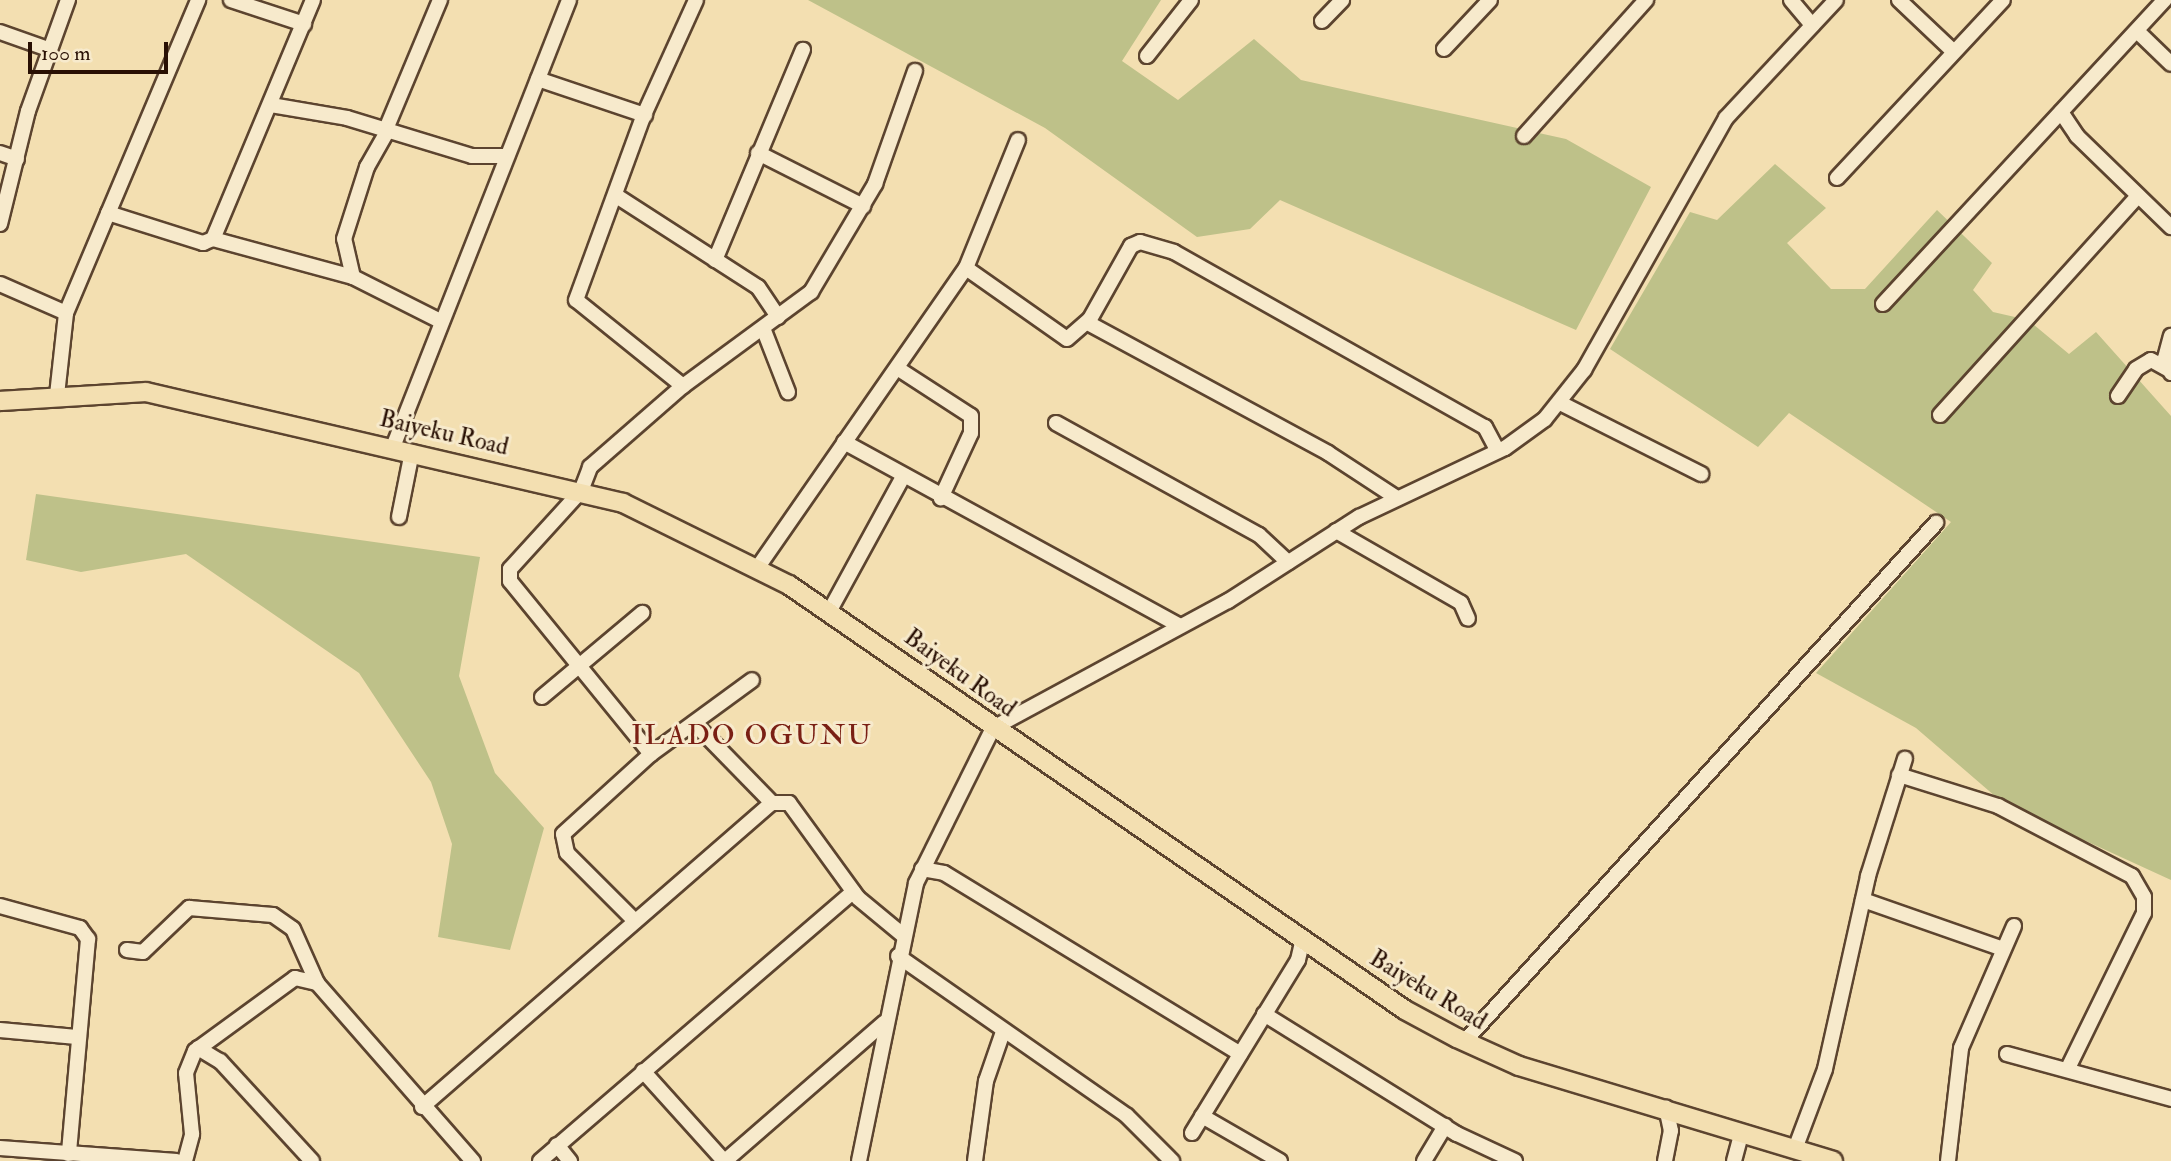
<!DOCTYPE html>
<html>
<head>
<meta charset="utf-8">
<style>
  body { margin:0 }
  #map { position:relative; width:2171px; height:1161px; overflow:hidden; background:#f3dfb1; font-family:"IM FELL Double Pica",serif }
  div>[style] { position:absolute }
  .green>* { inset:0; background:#bec189 }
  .roads { filter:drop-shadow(2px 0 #5c442f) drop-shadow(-2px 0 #5c442f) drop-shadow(0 2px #5c442f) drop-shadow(0 -2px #5c442f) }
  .minor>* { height:14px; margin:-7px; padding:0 7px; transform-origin:7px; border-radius:7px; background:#f7eacc }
  .major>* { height:18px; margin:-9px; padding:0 9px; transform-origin:9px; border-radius:9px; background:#f3dfb1 }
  span { translate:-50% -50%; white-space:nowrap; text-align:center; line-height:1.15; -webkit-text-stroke:6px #f7eacc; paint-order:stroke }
  .street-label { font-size:24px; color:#291004 }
  .quarter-label { font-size:28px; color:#7a1f14; letter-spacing:2px }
  .scale { position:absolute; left:28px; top:42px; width:140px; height:32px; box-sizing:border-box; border:4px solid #291004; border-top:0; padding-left:9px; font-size:21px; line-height:24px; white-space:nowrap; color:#291004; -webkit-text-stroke:5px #f7eacc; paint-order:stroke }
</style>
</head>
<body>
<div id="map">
  <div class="green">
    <div style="clip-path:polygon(808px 0,1161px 0,1122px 61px,1178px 100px,1254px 39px,1301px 80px,1566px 139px,1651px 187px,1576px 330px,1280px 200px,1250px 229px,1197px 237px,1045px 128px)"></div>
    <div style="clip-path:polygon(1775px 164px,1826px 208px,1787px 243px,1831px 289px,1865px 289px,1937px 210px,1992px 263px,1973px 290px,1993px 312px,2028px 320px,2069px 354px,2096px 332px,2171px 416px,2171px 880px,2003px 803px,1916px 728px,1816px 673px,1951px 522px,1789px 413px,1758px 447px,1610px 349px,1690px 212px,1717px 220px)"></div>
    <div style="clip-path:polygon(36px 494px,480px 557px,459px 676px,495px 773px,544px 828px,510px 950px,438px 937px,452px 844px,431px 782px,359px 673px,186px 554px,81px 572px,26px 560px)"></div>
  </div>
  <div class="roads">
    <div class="minor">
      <div style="left:231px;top:0;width:77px;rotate:18.2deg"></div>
      <div style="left:1791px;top:0;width:33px;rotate:50deg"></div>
      <div style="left:1899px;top:0;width:74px;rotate:43.4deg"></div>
      <div style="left:1322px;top:21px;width:29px;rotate:-46deg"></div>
      <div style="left:2137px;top:31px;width:47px;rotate:44.1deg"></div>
      <div style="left:0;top:32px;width:51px;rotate:19.5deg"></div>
      <div style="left:1444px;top:49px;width:67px;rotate:-46.8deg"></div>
      <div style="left:1147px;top:56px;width:71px;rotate:-51.8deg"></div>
      <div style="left:538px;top:79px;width:113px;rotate:18.6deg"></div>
      <div style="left:271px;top:105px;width:77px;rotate:9.7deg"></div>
      <div style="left:347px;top:118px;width:131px;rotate:16.9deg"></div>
      <div style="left:472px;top:156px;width:34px"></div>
      <div style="left:2061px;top:112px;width:29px;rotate:56deg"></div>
      <div style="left:2077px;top:136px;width:131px;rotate:44.1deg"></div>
      <div style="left:386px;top:129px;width:140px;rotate:-67.3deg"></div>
      <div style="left:1524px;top:136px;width:183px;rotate:-48.1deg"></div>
      <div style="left:0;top:153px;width:18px;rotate:19deg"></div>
      <div style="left:758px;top:153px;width:118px;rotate:26.8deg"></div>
      <div style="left:1837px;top:178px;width:243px;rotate:-47deg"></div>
      <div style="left:615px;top:195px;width:170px;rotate:32.8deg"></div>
      <div style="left:758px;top:287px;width:36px;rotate:56deg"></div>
      <div style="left:108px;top:213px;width:100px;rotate:17.5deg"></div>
      <div style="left:203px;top:243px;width:11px;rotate:-22deg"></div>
      <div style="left:213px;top:239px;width:259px;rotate:-67.3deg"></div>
      <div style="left:0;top:224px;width:116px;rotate:-76.1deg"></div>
      <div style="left:28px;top:111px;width:118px;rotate:-70.2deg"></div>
      <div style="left:213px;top:239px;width:145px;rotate:15.2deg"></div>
      <div style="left:353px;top:277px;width:95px;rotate:26.8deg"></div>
      <div style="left:715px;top:260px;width:228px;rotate:-67.3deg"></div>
      <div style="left:966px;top:268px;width:123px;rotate:35.1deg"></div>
      <div style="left:1067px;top:339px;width:30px;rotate:-41deg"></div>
      <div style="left:1090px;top:319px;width:84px;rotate:-60.7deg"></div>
      <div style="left:1131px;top:246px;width:10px;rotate:-24deg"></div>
      <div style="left:1140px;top:242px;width:35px;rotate:16deg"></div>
      <div style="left:1174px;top:252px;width:357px;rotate:29.4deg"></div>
      <div style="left:1485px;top:427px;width:27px;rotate:62deg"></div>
      <div style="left:353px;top:277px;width:39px;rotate:-103deg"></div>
      <div style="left:344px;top:239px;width:76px;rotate:-72.3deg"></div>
      <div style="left:367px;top:167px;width:43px;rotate:-60.4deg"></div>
      <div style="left:0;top:284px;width:72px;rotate:23.7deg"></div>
      <div style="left:1883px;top:304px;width:415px;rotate:-47.2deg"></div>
      <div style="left:1088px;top:323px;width:273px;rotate:28.4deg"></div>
      <div style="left:1328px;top:453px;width:82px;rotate:33.1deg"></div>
      <div style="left:763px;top:328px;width:69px;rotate:68.7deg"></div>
      <div style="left:897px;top:368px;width:88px;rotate:33deg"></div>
      <div style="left:971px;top:416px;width:17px;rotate:90deg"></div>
      <div style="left:971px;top:433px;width:72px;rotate:114.8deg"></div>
      <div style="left:2171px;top:373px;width:16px;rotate:-112deg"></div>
      <div style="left:2165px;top:358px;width:23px;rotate:-75deg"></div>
      <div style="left:683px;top:386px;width:137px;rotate:-141.2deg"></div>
      <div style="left:576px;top:300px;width:195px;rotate:-69.9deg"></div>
      <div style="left:643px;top:117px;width:128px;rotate:-65.6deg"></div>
      <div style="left:57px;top:395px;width:82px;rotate:-83.7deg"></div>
      <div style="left:66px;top:313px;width:340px;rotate:-67.1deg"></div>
      <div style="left:2118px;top:396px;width:32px;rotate:-56deg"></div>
      <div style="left:2136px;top:369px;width:17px;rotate:-31deg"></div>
      <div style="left:2151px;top:360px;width:18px;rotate:29deg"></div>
      <div style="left:1562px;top:404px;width:156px;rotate:26.7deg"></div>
      <div style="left:1940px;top:415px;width:294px;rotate:-47.9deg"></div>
      <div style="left:1056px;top:423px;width:232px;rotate:28.9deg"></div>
      <div style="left:1259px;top:535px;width:40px;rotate:43deg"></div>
      <div style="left:844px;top:442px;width:383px;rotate:28.7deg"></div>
      <div style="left:393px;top:447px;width:480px;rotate:-68.5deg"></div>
      <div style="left:399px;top:517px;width:66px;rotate:-78.7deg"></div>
      <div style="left:1336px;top:531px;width:144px;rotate:29.9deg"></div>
      <div style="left:1461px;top:603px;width:17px;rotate:66deg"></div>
      <div style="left:758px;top:567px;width:364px;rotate:-55.2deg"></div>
      <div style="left:966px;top:268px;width:138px;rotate:-67.9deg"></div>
      <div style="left:829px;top:612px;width:154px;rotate:-61.3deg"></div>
      <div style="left:542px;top:697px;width:131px;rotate:-40deg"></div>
      <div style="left:696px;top:725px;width:109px;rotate:45.7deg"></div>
      <div style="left:651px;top:754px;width:223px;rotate:-129.2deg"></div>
      <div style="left:510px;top:581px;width:12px;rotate:-90deg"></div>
      <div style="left:510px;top:569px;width:105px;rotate:-47.7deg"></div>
      <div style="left:581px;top:491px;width:26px;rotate:-69deg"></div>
      <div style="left:590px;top:467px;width:123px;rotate:-41.1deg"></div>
      <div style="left:683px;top:386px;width:159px;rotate:-36.3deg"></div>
      <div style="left:811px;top:292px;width:126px;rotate:-59.3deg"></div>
      <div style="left:875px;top:184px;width:120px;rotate:-70.5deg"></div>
      <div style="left:1899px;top:775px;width:104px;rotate:17.4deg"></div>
      <div style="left:1998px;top:806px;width:151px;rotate:27.6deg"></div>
      <div style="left:2132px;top:876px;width:24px;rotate:60deg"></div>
      <div style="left:2144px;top:897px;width:16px;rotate:90deg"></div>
      <div style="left:2144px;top:913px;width:173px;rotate:116.1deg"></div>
      <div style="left:922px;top:869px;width:22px;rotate:10deg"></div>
      <div style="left:944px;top:873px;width:347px;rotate:31.4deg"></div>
      <div style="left:1863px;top:900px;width:148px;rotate:19.3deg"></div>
      <div style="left:0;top:906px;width:83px;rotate:15.4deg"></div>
      <div style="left:80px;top:928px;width:14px;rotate:54deg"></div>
      <div style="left:88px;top:939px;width:216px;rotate:95.1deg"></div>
      <div style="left:635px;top:921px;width:96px;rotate:-135deg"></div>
      <div style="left:567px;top:853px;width:19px;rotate:-102deg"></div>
      <div style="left:563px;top:834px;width:119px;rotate:-42.3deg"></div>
      <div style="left:651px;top:754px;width:125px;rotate:-36.2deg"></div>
      <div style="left:127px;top:950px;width:16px;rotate:7deg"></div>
      <div style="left:143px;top:952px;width:64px;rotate:-43.7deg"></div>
      <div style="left:189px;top:908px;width:84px;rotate:4.8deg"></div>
      <div style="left:273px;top:915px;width:24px;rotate:35deg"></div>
      <div style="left:293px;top:929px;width:59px;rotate:66deg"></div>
      <div style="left:898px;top:956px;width:279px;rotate:34.9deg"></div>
      <div style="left:1127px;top:1116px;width:64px;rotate:45deg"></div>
      <div style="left:1264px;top:1014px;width:227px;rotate:31.9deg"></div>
      <div style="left:1457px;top:1134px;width:64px;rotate:25deg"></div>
      <div style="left:0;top:1030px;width:77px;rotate:5.2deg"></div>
      <div style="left:1464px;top:1042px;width:702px;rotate:-47.72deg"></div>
      <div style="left:198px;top:1048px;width:26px;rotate:31deg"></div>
      <div style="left:220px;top:1061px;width:136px;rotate:47.4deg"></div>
      <div style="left:2007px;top:1054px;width:170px;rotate:15.3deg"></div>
      <div style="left:643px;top:1071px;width:121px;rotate:48deg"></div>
      <div style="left:422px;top:1107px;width:464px;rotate:-41deg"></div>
      <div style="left:772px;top:803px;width:17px"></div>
      <div style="left:789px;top:803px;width:117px;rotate:54deg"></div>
      <div style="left:858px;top:898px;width:60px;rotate:39.6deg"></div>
      <div style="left:1202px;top:1116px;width:90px;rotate:30deg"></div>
      <div style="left:1192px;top:1133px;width:203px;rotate:-58.5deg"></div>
      <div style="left:1298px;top:960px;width:22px;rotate:-77deg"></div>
      <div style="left:557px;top:1145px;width:21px;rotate:51deg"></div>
      <div style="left:0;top:1148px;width:177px;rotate:4.2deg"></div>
      <div style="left:1795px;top:1149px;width:85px;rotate:-69.4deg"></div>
      <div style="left:1825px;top:1069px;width:198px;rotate:-77.4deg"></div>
      <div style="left:1868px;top:876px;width:123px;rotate:-72.5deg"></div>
      <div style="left:185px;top:1161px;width:28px;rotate:-75deg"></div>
      <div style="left:192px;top:1134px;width:61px;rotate:-95.6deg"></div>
      <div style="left:186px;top:1073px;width:24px;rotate:-68deg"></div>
      <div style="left:195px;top:1051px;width:124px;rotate:-36.1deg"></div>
      <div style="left:295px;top:978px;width:23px;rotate:13deg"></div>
      <div style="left:317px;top:983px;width:237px;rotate:48.8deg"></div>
      <div style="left:540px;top:1161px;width:413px;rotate:-40.7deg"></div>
      <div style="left:725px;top:1161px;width:211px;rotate:-41deg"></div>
      <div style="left:859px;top:1161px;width:284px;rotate:-78.4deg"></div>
      <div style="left:916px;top:883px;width:173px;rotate:-63.6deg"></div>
      <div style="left:993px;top:728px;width:267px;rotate:-28.4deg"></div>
      <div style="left:1228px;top:601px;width:156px;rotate:-32.7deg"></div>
      <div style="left:1359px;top:517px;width:161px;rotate:-25.3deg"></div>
      <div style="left:1505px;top:448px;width:49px;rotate:-35.9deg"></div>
      <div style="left:1545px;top:419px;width:63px;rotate:-51.5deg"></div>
      <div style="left:1584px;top:370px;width:289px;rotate:-60.6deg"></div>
      <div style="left:1726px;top:118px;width:161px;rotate:-47deg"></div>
      <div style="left:975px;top:1161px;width:81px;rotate:-82.2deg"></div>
      <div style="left:986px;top:1081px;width:52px;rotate:-70.9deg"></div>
      <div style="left:1424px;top:1161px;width:41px;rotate:-59deg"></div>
      <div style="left:1665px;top:1161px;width:31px;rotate:-79deg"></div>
      <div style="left:1671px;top:1131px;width:24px;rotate:-102deg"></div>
      <div style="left:1734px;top:1161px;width:30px;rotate:-75deg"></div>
      <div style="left:1948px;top:1161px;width:114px;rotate:-83.4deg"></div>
      <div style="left:1961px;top:1048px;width:133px;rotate:-66.5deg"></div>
    </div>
    <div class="major">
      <div style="left:0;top:401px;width:146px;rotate:-3.5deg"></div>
      <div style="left:146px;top:392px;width:490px;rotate:13.1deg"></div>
      <div style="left:623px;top:503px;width:185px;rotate:26.3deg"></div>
      <div style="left:789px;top:585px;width:748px;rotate:34.6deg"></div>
      <div style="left:1405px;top:1010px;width:59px;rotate:28.3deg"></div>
      <div style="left:1457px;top:1038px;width:68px;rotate:24.3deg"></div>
      <div style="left:1519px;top:1066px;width:328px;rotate:16.8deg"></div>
    </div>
  </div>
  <div class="street-label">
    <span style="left:444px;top:433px;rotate:13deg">Baiyeku Road</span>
    <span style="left:960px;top:673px;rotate:36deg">Baiyeku Road</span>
    <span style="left:1428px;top:990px;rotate:31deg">Baiyeku Road</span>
  </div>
  <div class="quarter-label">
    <span style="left:752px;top:736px">ILADO OGUNU</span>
  </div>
  <div class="scale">100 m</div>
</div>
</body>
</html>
